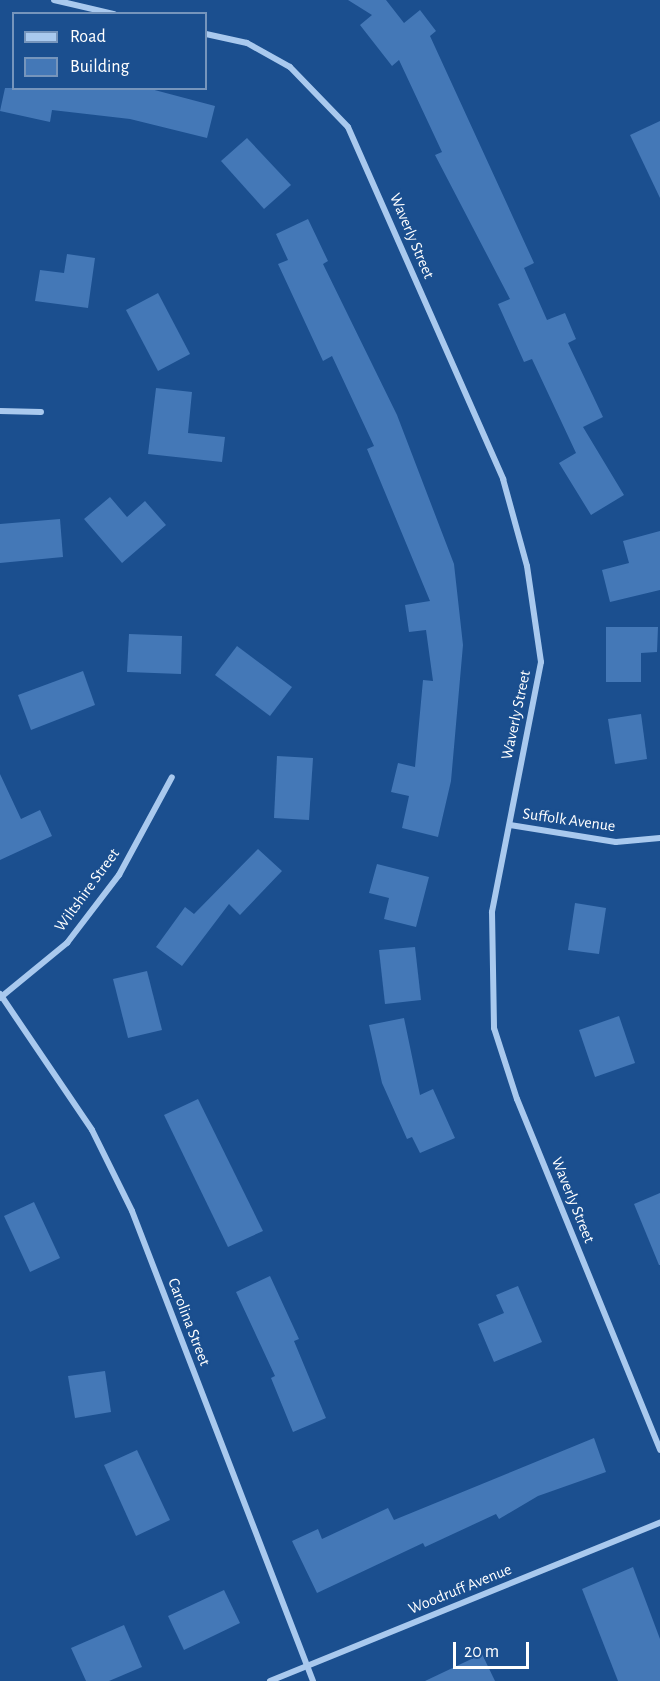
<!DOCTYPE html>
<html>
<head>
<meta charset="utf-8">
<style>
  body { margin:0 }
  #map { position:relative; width:660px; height:1681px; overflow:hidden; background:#1b4f8f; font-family:"Alegreya Sans",sans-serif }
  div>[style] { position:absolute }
  .building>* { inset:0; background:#4478b7 }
  .street>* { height:6px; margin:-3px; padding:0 3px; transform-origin:3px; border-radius:3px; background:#a9c9ee }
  span { translate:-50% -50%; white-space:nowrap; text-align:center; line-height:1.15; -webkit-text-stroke:4.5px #1b4f8f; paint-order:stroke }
  .street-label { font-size:16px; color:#fff }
  .legend { position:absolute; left:12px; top:12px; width:195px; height:78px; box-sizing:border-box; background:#1b4f8f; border:2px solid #7695bc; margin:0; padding:8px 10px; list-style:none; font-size:18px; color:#fff }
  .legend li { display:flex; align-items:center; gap:12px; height:30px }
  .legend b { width:30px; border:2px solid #7695bc }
  .scale { position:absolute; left:453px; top:1642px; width:76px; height:27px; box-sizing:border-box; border:3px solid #fff; border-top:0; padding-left:8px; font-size:18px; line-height:21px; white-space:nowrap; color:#fff; -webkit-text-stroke:4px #1b4f8f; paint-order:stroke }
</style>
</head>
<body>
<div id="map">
  <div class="building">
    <div style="clip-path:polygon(348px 0,386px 0,404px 23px,420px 10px,436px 31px,430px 36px,534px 263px,524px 268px,547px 320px,565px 313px,576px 339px,568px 343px,603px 417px,583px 427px,624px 495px,591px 515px,559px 463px,576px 453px,532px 359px,524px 362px,498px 304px,510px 299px,435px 155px,442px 152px,399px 60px,392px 66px,360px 25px,372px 15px)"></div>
    <div style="clip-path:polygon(5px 88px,147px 88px,215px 106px,207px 138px,130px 119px,52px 110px,50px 122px,0 111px)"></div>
    <div style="clip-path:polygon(660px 121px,660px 198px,630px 135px)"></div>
    <div style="clip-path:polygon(247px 138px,291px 185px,264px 209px,221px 161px)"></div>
    <div style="clip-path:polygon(308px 219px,328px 261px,323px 264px,397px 415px,454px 564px,463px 645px,451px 781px,438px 837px,402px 828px,409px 796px,391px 792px,398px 763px,415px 767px,423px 680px,433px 681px,426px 630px,409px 632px,405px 605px,430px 601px,367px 449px,374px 446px,332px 356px,323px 361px,278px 264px,288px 260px,276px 234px)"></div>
    <div style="clip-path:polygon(67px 254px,95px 258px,88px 308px,35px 301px,40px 270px,64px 273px)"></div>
    <div style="clip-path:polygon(158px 293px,190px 354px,158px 371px,126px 310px)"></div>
    <div style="clip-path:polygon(156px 388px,192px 392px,188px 433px,225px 437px,222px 462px,148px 454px)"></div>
    <div style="clip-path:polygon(110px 497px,127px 517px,145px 501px,166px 525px,122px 563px,84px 519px)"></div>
    <div style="clip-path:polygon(60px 519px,63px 557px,0 563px,0 524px)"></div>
    <div style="clip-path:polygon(660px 531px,660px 590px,610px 602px,602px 570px,629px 563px,623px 541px)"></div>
    <div style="clip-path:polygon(606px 627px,658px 627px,657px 652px,641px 653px,641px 682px,606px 682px)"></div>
    <div style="clip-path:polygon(129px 634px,182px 636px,181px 674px,127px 672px)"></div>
    <div style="clip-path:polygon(237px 646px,292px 687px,270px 716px,215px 675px)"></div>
    <div style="clip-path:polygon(83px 671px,95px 705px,31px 730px,18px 695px)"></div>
    <div style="clip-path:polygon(641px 714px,647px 759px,615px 764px,608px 719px)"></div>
    <div style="clip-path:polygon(277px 756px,313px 758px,309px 820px,274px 818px)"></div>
    <div style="clip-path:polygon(0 774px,21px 819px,40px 810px,52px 836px,0 860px)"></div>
    <div style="clip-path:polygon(258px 849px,282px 871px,240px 915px,229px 904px,182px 966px,156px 947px,185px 907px,194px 914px)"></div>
    <div style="clip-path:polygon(377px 864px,429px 877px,416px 927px,384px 919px,389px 898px,369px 893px)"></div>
    <div style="clip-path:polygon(575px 903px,606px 908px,599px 954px,568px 950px)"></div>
    <div style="clip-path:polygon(415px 947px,421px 1000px,385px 1004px,379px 950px)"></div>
    <div style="clip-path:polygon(147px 971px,162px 1030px,128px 1038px,113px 979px)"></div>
    <div style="clip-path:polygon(619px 1016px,635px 1063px,595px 1077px,579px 1030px)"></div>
    <div style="clip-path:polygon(404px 1018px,420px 1095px,433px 1089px,455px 1138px,420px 1153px,412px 1137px,407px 1139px,382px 1083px,369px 1025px)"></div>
    <div style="clip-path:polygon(198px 1099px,263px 1231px,228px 1247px,164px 1115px)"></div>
    <div style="clip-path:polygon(660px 1193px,660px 1265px,659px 1265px,634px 1204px)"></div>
    <div style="clip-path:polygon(34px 1202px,60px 1258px,30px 1272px,4px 1216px)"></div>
    <div style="clip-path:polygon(270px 1276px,299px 1339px,294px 1341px,326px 1418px,293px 1432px,271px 1378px,275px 1376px,236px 1292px)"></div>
    <div style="clip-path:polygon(518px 1286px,542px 1342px,494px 1362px,478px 1324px,504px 1313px,496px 1295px)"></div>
    <div style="clip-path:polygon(105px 1371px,111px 1412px,75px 1418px,68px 1376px)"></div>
    <div style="clip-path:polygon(594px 1438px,606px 1472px,538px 1496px,499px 1519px,496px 1514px,425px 1547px,423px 1543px,317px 1593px,292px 1541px,318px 1529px,322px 1539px,388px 1508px,394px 1520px)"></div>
    <div style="clip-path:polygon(137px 1450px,170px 1520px,136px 1536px,104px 1465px)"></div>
    <div style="clip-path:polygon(633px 1567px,660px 1639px,660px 1681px,618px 1681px,582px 1589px)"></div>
    <div style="clip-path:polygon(224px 1590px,240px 1623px,184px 1650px,168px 1616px)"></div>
    <div style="clip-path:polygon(124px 1625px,142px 1667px,109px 1681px,86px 1681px,71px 1648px)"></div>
    <div style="clip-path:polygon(482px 1654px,495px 1681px,425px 1681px)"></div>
  </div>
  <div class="street">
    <div style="left:54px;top:0;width:62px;rotate:13.1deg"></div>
    <div style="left:206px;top:34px;width:42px;rotate:12.4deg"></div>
    <div style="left:247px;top:43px;width:49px;rotate:29.2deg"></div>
    <div style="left:290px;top:67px;width:83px;rotate:46deg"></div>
    <div style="left:348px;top:127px;width:385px;rotate:66.2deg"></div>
    <div style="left:503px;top:479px;width:90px;rotate:74.6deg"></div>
    <div style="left:527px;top:566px;width:97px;rotate:81.7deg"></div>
    <div style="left:541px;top:662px;width:255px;rotate:101.1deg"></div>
    <div style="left:492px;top:912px;width:116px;rotate:89deg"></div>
    <div style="left:494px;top:1028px;width:75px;rotate:72.1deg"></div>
    <div style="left:517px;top:1099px;width:379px;rotate:67.8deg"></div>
    <div style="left:0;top:411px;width:41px;rotate:1.4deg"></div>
    <div style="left:510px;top:825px;width:107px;rotate:9.1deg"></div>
    <div style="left:616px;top:842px;width:44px;rotate:-5.2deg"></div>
    <div style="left:0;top:994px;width:164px;rotate:55.9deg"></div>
    <div style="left:92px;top:1130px;width:90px;rotate:63.7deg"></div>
    <div style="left:132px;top:1211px;width:504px;rotate:68.94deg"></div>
    <div style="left:0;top:998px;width:87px;rotate:-39.4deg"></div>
    <div style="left:67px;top:943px;width:86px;rotate:-52.6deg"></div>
    <div style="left:119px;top:875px;width:111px;rotate:-61.6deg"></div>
    <div style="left:270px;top:1681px;width:421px;rotate:-22.1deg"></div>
  </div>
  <div class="street-label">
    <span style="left:412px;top:236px;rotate:67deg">Waverly Street</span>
    <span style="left:516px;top:715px;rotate:-78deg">Waverly Street</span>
    <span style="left:569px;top:820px;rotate:8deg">Suffolk Avenue</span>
    <span style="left:87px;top:890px;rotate:-54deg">Wiltshire Street</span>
    <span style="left:573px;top:1200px;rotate:68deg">Waverly Street</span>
    <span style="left:189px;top:1322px;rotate:69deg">Carolina Street</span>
    <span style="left:460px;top:1589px;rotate:-22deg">Woodruff Avenue</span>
  </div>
  <ul class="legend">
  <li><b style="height:8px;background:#a9c9ee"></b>Road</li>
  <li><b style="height:16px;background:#4478b7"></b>Building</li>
  </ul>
  <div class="scale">20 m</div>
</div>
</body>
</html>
